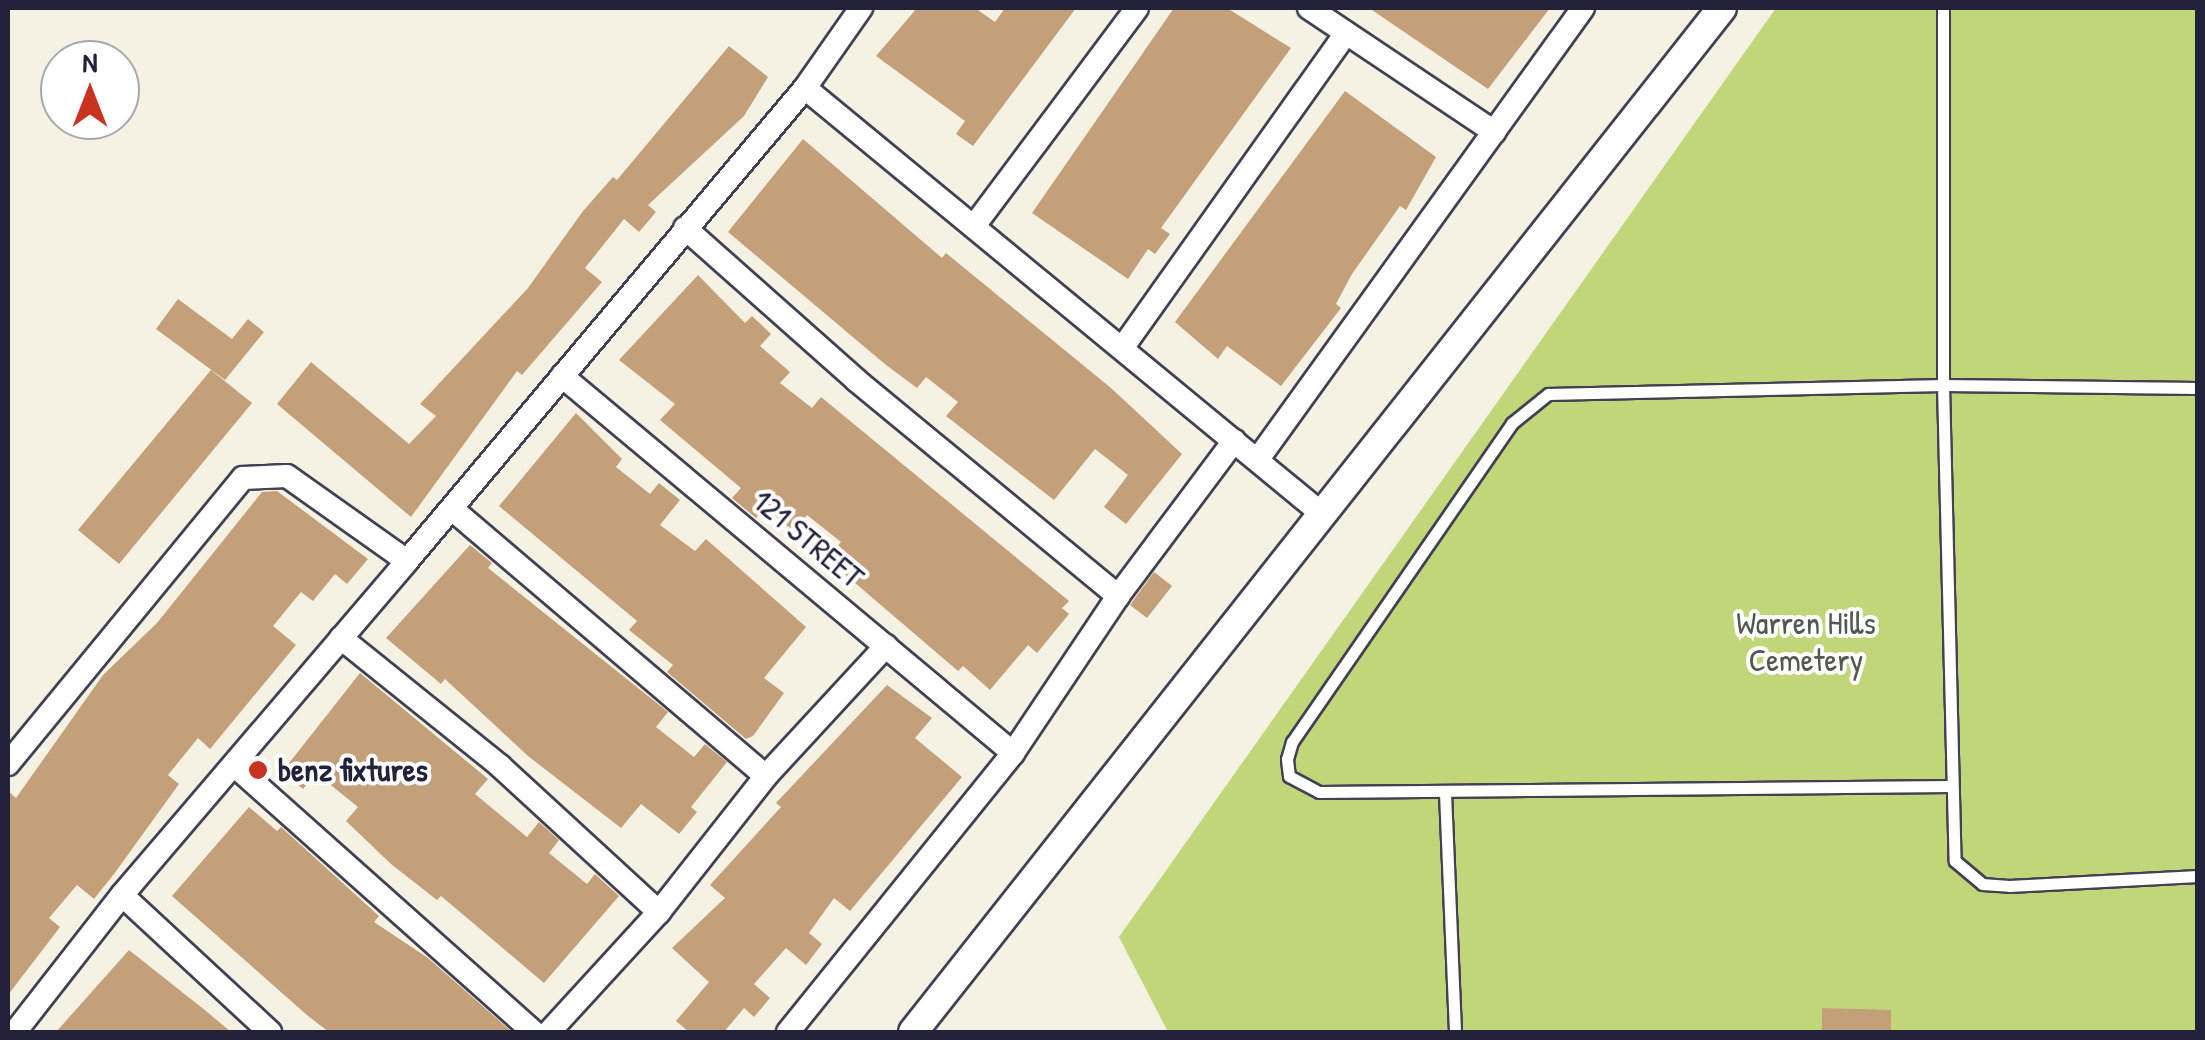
<!DOCTYPE html>
<html>
<head>
<meta charset="utf-8">
<style>
  body { margin:0 }
  #map { position:relative; width:2205px; height:1040px; overflow:hidden; background:#f6f2e3; font-family:"Patrick Hand",sans-serif }
  div>[style] { position:absolute }
  .green>* { inset:0; background:#c0d679 }
  .building>* { inset:0; background:#c3a07a }
  .roads { filter:drop-shadow(2px 0 #424154) drop-shadow(-2px 0 #424154) drop-shadow(0 2px #424154) drop-shadow(0 -2px #424154) }
  .service>* { height:11px; margin:-5.5px; padding:0 5.5px; transform-origin:5.5px; border-radius:5.5px; background:#fff }
  .minor>* { height:22px; margin:-11px; padding:0 11px; transform-origin:11px; border-radius:11px; background:#fff }
  .tertiary>* { height:28px; margin:-14px; padding:0 14px; transform-origin:14px; border-radius:14px; background:#fff }
  .dots>* { width:28px; height:28px; translate:-50% -50%; box-sizing:border-box; border:5px solid #fff; border-radius:50% }
  span { translate:-50% -50%; white-space:nowrap; text-align:center; line-height:1.15; -webkit-text-stroke:8px #fff; paint-order:stroke }
  .street-label { font-size:32px; color:#22223b }
  .park-label { font-size:32px; color:#51584e }
  .poi-label { font-size:32px; color:#22223b; font-weight:700 }
  .left { translate:0 -50%; text-align:left }
  .frame { position:absolute; inset:0; border:10px solid #22223b; pointer-events:none }
  .north { position:absolute; left:40px; top:40px; width:100px; height:100px; box-sizing:border-box; background:#fff; border:2px solid #a7a7b1; border-radius:50%; rotate:0deg; font-size:28px; font-weight:700; line-height:40px; text-align:center; color:#22223b }
  .north::after { content:''; display:block; margin:auto; width:35px; height:45px; background:#c8321e; clip-path:polygon(50% 0,100% 100%,50% 72%,0 100%) }
</style>
</head>
<body>
<div id="map">
  <div class="green">
    <div style="clip-path:polygon(1776px 8px,2197px 8px,2197px 1032px,1168px 1032px,1119px 937px)"></div>
  </div>
  <div class="building">
    <div style="clip-path:polygon(917px 8px,975px 8px,995px 22px,1005px 8px,1076px 8px,973px 146px,956px 134px,965px 121px,876px 56px)"></div>
    <div style="clip-path:polygon(1174px 8px,1227px 8px,1291px 48px,1161px 228px,1170px 234px,1155px 254px,1148px 249px,1128px 279px,1032px 213px)"></div>
    <div style="clip-path:polygon(1369px 8px,1550px 8px,1488px 89px)"></div>
    <div style="clip-path:polygon(729px 46px,768px 77px,744px 116px,648px 205px,656px 212px,639px 232px,624px 219px,585px 268px,602px 282px,522px 375px,517px 371px,411px 517px,277px 404px,311px 362px,409px 444px,436px 416px,420px 404px,528px 288px,583px 211px,613px 177px,617px 180px)"></div>
    <div style="clip-path:polygon(1345px 91px,1436px 157px,1406px 210px,1400px 206px,1352px 274px,1336px 304px,1341px 308px,1281px 386px,1227px 346px,1218px 359px,1175px 322px)"></div>
    <div style="clip-path:polygon(803px 139px,942px 258px,946px 253px,1111px 388px,1182px 454px,1126px 524px,1104px 507px,1128px 475px,1095px 449px,1054px 500px,946px 416px,958px 402px,926px 377px,917px 388px,886px 365px,728px 232px)"></div>
    <div style="clip-path:polygon(698px 275px,745px 323px,752px 316px,771px 334px,760px 346px,790px 372px,780px 383px,812px 408px,821px 397px,1069px 601px,1062px 608px,1069px 614px,1037px 653px,1028px 645px,990px 690px,963px 666px,958px 671px,827px 559px,841px 542px,807px 515px,793px 531px,766px 507px,756px 518px,732px 498px,741px 488px,660px 420px,675px 404px,619px 360px)"></div>
    <div style="clip-path:polygon(178px 299px,232px 339px,248px 319px,264px 332px,225px 380px,156px 329px)"></div>
    <div style="clip-path:polygon(211px 370px,252px 403px,119px 564px,78px 530px)"></div>
    <div style="clip-path:polygon(576px 413px,622px 459px,616px 467px,650px 494px,659px 483px,680px 500px,660px 525px,695px 551px,706px 539px,806px 627px,764px 678px,784px 693px,753px 736px,746px 739px,667px 672px,673px 665px,629px 630px,637px 621px,499px 506px)"></div>
    <div style="clip-path:polygon(277px 491px,368px 559px,347px 584px,335px 574px,313px 601px,301px 592px,273px 626px,296px 645px,210px 749px,198px 738px,168px 775px,179px 784px,114px 874px,94px 899px,77px 885px,49px 918px,60px 927px,8px 995px,8px 791px,16px 798px,103px 675px,157px 623px,262px 492px)"></div>
    <div style="clip-path:polygon(470px 545px,492px 563px,488px 568px,668px 712px,656px 727px,694px 757px,705px 744px,727px 762px,691px 807px,697px 812px,679px 834px,641px 804px,621px 828px,528px 756px,445px 679px,441px 684px,386px 638px)"></div>
    <div style="clip-path:polygon(1154px 572px,1172px 586px,1147px 618px,1130px 605px)"></div>
    <div style="clip-path:polygon(360px 673px,488px 779px,475px 794px,527px 837px,539px 822px,559px 840px,549px 853px,587px 884px,595px 874px,619px 896px,544px 983px,441px 896px,437px 900px,391px 864px,346px 821px,358px 807px,316px 773px,303px 789px,282px 772px)"></div>
    <div style="clip-path:polygon(887px 685px,932px 718px,915px 738px,962px 777px,850px 911px,834px 898px,809px 933px,822px 944px,806px 965px,786px 948px,754px 984px,770px 998px,754px 1017px,744px 1008px,724px 1032px,689px 1032px,676px 1021px,709px 982px,672px 948px,725px 898px,710px 885px,781px 807px,776px 803px)"></div>
    <div style="clip-path:polygon(249px 807px,277px 831px,281px 827px,379px 916px,374px 922px,428px 958px,512px 1032px,329px 1032px,308px 1016px,172px 896px)"></div>
    <div style="clip-path:polygon(129px 950px,206px 1011px,231px 1032px,56px 1032px)"></div>
    <div style="clip-path:polygon(1822px 1008px,1891px 1010px,1891px 1032px,1822px 1032px)"></div>
  </div>
  <div class="roads">
    <div class="service">
      <div style="left:1943px;top:8px;width:377px;rotate:90deg"></div>
      <div style="left:1943px;top:385px;width:476px;rotate:88.6deg"></div>
      <div style="left:1955px;top:861px;width:35px;rotate:40deg"></div>
      <div style="left:1982px;top:884px;width:27px;rotate:4deg"></div>
      <div style="left:2009px;top:886px;width:189px;rotate:-3deg"></div>
      <div style="left:1951px;top:786px;width:632px;rotate:179.46deg"></div>
      <div style="left:1319px;top:792px;width:34px;rotate:-152deg"></div>
      <div style="left:1289px;top:776px;width:17px;rotate:-97deg"></div>
      <div style="left:1287px;top:759px;width:18px;rotate:-74deg"></div>
      <div style="left:1292px;top:742px;width:388px;rotate:-55.4deg"></div>
      <div style="left:1512px;top:423px;width:46px;rotate:-38.9deg"></div>
      <div style="left:1548px;top:394px;width:395px;rotate:-1.3deg"></div>
      <div style="left:1943px;top:385px;width:255px;rotate:0.7deg"></div>
      <div style="left:1445px;top:793px;width:239px;rotate:87.6deg"></div>
    </div>
    <div class="minor">
      <div style="left:1309px;top:8px;width:223px;rotate:33.8deg"></div>
      <div style="left:805px;top:88px;width:668px;rotate:39.48deg"></div>
      <div style="left:974px;top:226px;width:272px;rotate:-53.2deg"></div>
      <div style="left:685px;top:228px;width:229px;rotate:41.6deg"></div>
      <div style="left:856px;top:380px;width:340px;rotate:39.5deg"></div>
      <div style="left:1123px;top:347px;width:385px;rotate:-54.6deg"></div>
      <div style="left:562px;top:376px;width:588px;rotate:39.89deg"></div>
      <div style="left:1258px;top:459px;width:556px;rotate:-54.22deg"></div>
      <div style="left:452px;top:509px;width:412px;rotate:40.4deg"></div>
      <div style="left:341px;top:638px;width:204px;rotate:38.8deg"></div>
      <div style="left:500px;top:766px;width:216px;rotate:42.6deg"></div>
      <div style="left:8px;top:764px;width:370px;rotate:-50.6deg"></div>
      <div style="left:243px;top:478px;width:44px;rotate:-2.6deg"></div>
      <div style="left:287px;top:476px;width:147px;rotate:35.3deg"></div>
      <div style="left:407px;top:561px;width:618px;rotate:-49.92deg"></div>
      <div style="left:805px;top:88px;width:98px;rotate:-55deg"></div>
      <div style="left:234px;top:765px;width:402px;rotate:41.7deg"></div>
      <div style="left:122px;top:895px;width:202px;rotate:42.8deg"></div>
      <div style="left:15px;top:1032px;width:174px;rotate:-52deg"></div>
      <div style="left:122px;top:895px;width:439px;rotate:-49.5deg"></div>
      <div style="left:549px;top:1032px;width:163px;rotate:-47.5deg"></div>
      <div style="left:659px;top:912px;width:173px;rotate:-51.8deg"></div>
      <div style="left:766px;top:776px;width:177px;rotate:-47.3deg"></div>
      <div style="left:788px;top:1032px;width:358px;rotate:-51.1deg"></div>
      <div style="left:1013px;top:753px;width:189px;rotate:-56.2deg"></div>
      <div style="left:1118px;top:596px;width:194px;rotate:-53.2deg"></div>
    </div>
    <div class="tertiary">
      <div style="left:913px;top:1032px;width:1305px;rotate:-51.69deg"></div>
    </div>
  </div>
  <div class="dots">
    <div style="left:258px;top:770px;background:#c8321e"></div>
  </div>
  <div class="street-label">
    <span style="left:808px;top:539px;rotate:40deg">121 STREET</span>
  </div>
  <div class="park-label">
    <span style="left:1806px;top:642px">Warren Hills<br>Cemetery</span>
  </div>
  <div class="poi-label">
    <span class="left" style="left:278px;top:770px">benz fixtures</span>
  </div>
  <div class="frame"></div>
  <div class="north">N</div>
</div>
</body>
</html>
